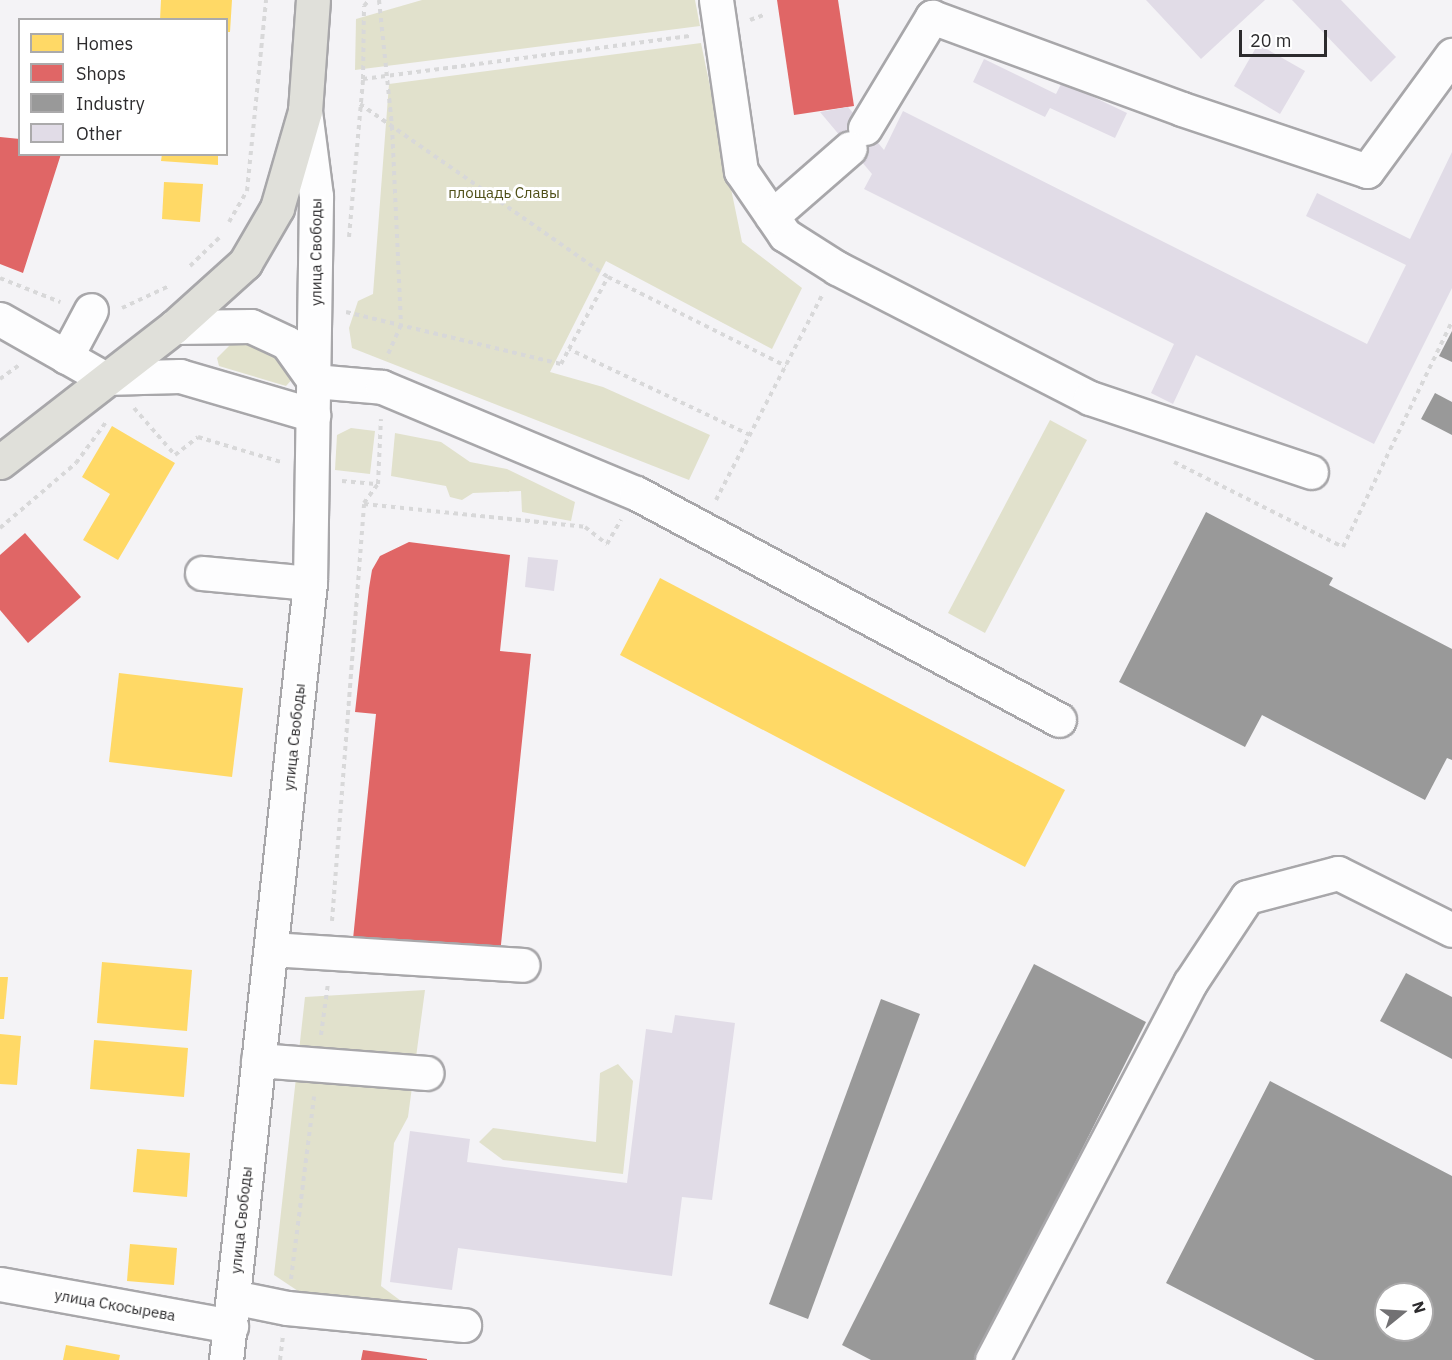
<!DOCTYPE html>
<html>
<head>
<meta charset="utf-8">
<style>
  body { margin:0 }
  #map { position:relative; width:1452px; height:1360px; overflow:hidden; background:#f4f3f6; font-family:"IBM Plex Sans",sans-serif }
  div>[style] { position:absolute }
  .green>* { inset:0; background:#e1e1cc }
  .homes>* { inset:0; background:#ffd966 }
  .shops>* { inset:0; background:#e06666 }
  .industry>* { inset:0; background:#999 }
  .building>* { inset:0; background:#e1dce7 }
  .path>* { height:4px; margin-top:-2px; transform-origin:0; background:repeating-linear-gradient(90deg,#d8d8d9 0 4.5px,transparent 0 9px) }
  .roads { filter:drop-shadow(2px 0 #a8a7aa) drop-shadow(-2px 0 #a8a7aa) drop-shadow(0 2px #a8a7aa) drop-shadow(0 -2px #a8a7aa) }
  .minor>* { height:33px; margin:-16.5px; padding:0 16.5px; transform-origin:16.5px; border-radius:16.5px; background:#fdfdfe }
  .major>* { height:33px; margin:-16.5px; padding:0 16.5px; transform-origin:16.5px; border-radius:16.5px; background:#e0e0da }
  span { translate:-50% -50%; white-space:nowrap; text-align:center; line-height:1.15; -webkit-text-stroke:6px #fff; paint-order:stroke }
  .park-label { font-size:15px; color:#505018 }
  .street-label { font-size:15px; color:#2c2b2d }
  .legend { position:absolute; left:18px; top:18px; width:210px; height:138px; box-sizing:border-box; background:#fff; border:2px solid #abaaab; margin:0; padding:8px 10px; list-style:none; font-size:18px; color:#2c2b2d }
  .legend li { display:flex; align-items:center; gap:12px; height:30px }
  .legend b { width:30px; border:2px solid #abaaab }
  .north { position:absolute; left:1374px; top:1282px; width:60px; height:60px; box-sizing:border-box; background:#fff; border:2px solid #abaaab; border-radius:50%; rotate:72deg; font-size:16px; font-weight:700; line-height:24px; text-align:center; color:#2c2b2d }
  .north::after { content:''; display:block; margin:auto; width:21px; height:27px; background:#727173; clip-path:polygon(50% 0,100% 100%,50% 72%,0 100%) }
  .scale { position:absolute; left:1239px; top:30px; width:88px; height:27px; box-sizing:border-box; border:3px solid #2c2b2d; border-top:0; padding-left:8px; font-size:18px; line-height:21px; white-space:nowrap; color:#2c2b2d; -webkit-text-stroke:4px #fff; paint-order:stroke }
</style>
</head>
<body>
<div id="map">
  <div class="green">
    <div style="clip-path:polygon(422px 0,695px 0,700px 26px,355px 70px,356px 19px)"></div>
    <div style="clip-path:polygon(701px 43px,742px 242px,802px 288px,772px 349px,606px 261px,550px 372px,603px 387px,710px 435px,689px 480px,352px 348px,349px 328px,358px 301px,373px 294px,389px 84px)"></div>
    <div style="clip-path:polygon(254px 338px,271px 345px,295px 376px,286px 386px,219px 366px,217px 358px,232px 343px)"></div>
    <div style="clip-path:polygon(1050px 420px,1087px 440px,985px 633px,948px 613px)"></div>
    <div style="clip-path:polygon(351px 428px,375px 431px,370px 474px,335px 470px,337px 435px)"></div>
    <div style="clip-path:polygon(395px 433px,441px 442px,470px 462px,507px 469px,575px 502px,571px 521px,522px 512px,521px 491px,473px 493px,462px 500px,450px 497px,446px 486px,391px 476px)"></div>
    <div style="clip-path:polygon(425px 990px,408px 1117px,394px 1143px,381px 1286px,405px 1304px,310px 1299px,274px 1275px,305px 997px)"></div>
    <div style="clip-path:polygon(618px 1064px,633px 1081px,623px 1174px,503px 1160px,479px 1142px,493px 1128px,596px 1142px,600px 1073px)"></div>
  </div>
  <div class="homes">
    <div style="clip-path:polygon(161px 0,232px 0,230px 32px,226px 32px,226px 20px,160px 20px)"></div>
    <div style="clip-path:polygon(162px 154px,218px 154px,218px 165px,161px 161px)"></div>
    <div style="clip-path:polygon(164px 182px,203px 184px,200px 222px,162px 219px)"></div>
    <div style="clip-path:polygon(112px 426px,175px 463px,118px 560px,83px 540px,110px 494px,82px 477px)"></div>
    <div style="clip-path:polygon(660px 578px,1065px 790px,1025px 867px,620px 655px)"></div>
    <div style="clip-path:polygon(119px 673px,243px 688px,232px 777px,109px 762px)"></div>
    <div style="clip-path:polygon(102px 962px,192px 970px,187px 1031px,97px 1023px)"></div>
    <div style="clip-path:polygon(0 977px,8px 977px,4px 1019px,0 1019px)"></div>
    <div style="clip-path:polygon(0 1034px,21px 1036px,17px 1085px,0 1084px)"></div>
    <div style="clip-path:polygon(94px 1040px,188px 1048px,184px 1097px,90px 1089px)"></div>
    <div style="clip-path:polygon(137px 1149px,190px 1153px,187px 1197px,133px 1192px)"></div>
    <div style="clip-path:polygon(130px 1244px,177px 1248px,174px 1285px,127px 1281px)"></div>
    <div style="clip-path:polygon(66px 1345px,120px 1355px,119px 1360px,63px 1360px)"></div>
  </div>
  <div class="shops">
    <div style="clip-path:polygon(777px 0,838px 0,854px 106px,794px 115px)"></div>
    <div style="clip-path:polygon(0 137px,20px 139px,20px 154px,61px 154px,23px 273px,0 264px)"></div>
    <div style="clip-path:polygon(25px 533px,81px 597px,28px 643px,0 610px,0 555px)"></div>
    <div style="clip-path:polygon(409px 542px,510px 555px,500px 651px,531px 654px,500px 954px,353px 939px,376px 714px,355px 712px,369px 588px,372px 570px,380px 556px)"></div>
    <div style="clip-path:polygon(363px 1350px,427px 1359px,427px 1360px,361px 1360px)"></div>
  </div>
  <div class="industry">
    <div style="clip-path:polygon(1452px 331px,1452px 362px,1439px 356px)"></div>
    <div style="clip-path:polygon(1435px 393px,1452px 402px,1452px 435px,1421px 419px)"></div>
    <div style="clip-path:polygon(1206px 512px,1333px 578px,1329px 585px,1452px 649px,1452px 760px,1447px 758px,1425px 800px,1262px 715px,1245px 747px,1119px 682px)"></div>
    <div style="clip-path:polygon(1034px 964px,1146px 1022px,976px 1360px,871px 1360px,842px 1345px)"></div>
    <div style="clip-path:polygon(1406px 973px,1452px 997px,1452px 1059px,1380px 1021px)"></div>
    <div style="clip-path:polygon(881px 999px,920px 1014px,808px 1319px,769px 1304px)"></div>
    <div style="clip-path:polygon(evenodd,1270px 1081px,1452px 1176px,1452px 1360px,1315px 1360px,1166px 1283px,1270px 1081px,1386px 1294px,1422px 1294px,1422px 1330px,1386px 1330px,1386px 1294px)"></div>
  </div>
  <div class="building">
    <div style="clip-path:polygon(1146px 0,1265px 0,1201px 59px)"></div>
    <div style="clip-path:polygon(1292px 0,1341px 0,1396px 57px,1371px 82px)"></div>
    <div style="clip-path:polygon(1258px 44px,1305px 71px,1280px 114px,1234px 86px)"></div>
    <div style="clip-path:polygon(984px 59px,1056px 94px,1062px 82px,1127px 113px,1115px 138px,1050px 108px,1045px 117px,973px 82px)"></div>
    <div style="clip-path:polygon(848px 107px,884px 150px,903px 111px,1367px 344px,1406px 265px,1306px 216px,1317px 193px,1410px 239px,1452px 152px,1452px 288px,1374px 444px,1196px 355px,1173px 404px,1151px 393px,1174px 344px,864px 189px,872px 174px,820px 112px)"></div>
    <div style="clip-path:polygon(528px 557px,558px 560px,554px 591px,525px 587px)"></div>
    <div style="clip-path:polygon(675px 1015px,735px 1023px,712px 1200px,682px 1197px,672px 1276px,458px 1248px,452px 1290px,390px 1282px,410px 1131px,470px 1139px,467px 1162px,627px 1183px,646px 1029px,672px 1033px)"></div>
  </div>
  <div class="path">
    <div style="left:379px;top:0;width:127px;rotate:84.1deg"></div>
    <div style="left:392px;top:126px;width:199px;rotate:87.4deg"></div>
    <div style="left:401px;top:325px;width:36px;rotate:114deg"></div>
    <div style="left:750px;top:20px;width:15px;rotate:-20deg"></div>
    <div style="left:363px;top:79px;width:73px;rotate:-89.2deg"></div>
    <div style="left:364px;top:6px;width:8px;rotate:-50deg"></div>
    <div style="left:360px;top:104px;width:302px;rotate:34.9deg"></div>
    <div style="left:229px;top:222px;width:36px;rotate:-60deg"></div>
    <div style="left:247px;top:191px;width:192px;rotate:-84.3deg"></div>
    <div style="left:349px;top:237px;width:159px;rotate:-84.9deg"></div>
    <div style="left:363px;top:79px;width:331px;rotate:-7.5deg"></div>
    <div style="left:190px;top:266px;width:43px;rotate:-44.1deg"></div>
    <div style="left:0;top:278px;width:65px;rotate:21.8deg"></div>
    <div style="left:122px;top:308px;width:52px;rotate:-25.1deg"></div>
    <div style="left:346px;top:312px;width:221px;rotate:13.6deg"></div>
    <div style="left:561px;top:364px;width:17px;rotate:-62deg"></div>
    <div style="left:0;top:379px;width:24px;rotate:-36deg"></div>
    <div style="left:134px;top:408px;width:62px;rotate:48.9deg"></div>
    <div style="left:175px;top:455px;width:29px;rotate:-38deg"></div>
    <div style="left:198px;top:437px;width:87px;rotate:16.8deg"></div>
    <div style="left:750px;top:435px;width:200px;rotate:-154.6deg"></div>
    <div style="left:569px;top:349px;width:82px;rotate:-61.6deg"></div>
    <div style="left:608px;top:277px;width:199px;rotate:26.6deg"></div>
    <div style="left:1174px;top:462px;width:189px;rotate:26.7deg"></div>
    <div style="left:1343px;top:547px;width:250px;rotate:-64.2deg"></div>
    <div style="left:342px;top:481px;width:36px;rotate:5deg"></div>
    <div style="left:716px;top:500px;width:232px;rotate:-62.6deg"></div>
    <div style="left:364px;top:503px;width:24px;rotate:-54deg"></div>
    <div style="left:378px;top:484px;width:65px;rotate:-87.4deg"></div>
    <div style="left:0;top:528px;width:100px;rotate:-40.5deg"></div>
    <div style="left:76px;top:463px;width:51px;rotate:-53.8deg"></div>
    <div style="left:332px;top:921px;width:418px;rotate:-85.6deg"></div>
    <div style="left:364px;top:504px;width:222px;rotate:5.9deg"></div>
    <div style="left:585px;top:527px;width:28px;rotate:38deg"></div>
    <div style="left:607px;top:544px;width:28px;rotate:-60deg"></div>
    <div style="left:321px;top:1035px;width:52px;rotate:-82.3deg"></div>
    <div style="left:291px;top:1279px;width:184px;rotate:-82.8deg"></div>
    <div style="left:280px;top:1360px;width:23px;rotate:-83deg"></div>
  </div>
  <div class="roads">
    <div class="minor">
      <div style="left:716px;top:0;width:173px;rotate:81.7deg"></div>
      <div style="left:741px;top:171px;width:78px;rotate:55.5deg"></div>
      <div style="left:785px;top:235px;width:62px;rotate:32.4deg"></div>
      <div style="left:837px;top:268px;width:284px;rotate:27.2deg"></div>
      <div style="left:1090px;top:398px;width:233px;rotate:18.5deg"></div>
      <div style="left:865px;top:128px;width:130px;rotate:-58.9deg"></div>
      <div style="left:932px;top:17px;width:266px;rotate:20.2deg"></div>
      <div style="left:1182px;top:109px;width:195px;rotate:18.5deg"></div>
      <div style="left:1367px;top:171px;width:144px;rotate:-53.8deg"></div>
      <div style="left:772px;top:216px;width:103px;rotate:-41.1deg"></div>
      <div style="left:0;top:319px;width:120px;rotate:29.6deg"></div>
      <div style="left:104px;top:378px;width:76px;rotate:-1.5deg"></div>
      <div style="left:180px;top:376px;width:139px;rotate:16.3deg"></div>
      <div style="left:174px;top:327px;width:77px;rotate:-0.7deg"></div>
      <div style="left:251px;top:326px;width:40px;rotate:25deg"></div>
      <div style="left:287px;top:343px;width:47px;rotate:54.6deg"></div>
      <div style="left:314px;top:381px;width:68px;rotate:5deg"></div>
      <div style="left:382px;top:387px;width:275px;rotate:22.7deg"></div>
      <div style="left:636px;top:493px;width:480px;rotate:28.2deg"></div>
      <div style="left:66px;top:357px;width:53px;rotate:-62deg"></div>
      <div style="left:202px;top:573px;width:108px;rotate:5.3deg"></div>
      <div style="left:271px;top:949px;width:252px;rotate:3.6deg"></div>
      <div style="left:258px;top:1060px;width:169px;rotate:4.4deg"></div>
      <div style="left:0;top:1284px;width:235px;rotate:10.3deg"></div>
      <div style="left:233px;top:1297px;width:55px;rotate:11.5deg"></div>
      <div style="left:287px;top:1308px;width:178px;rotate:5.5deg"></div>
      <div style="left:226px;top:1360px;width:782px;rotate:-83.83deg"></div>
      <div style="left:310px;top:583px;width:387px;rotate:-89.1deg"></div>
      <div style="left:316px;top:196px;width:86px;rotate:-97.4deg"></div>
      <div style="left:992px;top:1360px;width:426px;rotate:-62.3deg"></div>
      <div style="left:1190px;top:983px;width:103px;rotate:-56.5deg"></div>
      <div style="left:1247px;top:897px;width:94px;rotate:-14.8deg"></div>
      <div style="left:1338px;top:873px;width:127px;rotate:26.6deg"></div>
    </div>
    <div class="major">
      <div style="left:0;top:462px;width:220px;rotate:-37.8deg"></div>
      <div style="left:174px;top:327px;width:96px;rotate:-42deg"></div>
      <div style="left:245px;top:263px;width:64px;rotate:-59.8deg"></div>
      <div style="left:277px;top:208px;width:101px;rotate:-73.9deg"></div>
      <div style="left:305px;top:111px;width:111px;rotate:-85.9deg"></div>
    </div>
  </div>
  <div class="park-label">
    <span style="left:504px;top:193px">площадь Славы</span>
  </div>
  <div class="street-label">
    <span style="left:316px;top:252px;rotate:-90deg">улица Свободы</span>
    <span style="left:294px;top:737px;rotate:-84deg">улица Свободы</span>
    <span style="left:241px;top:1220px;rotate:-84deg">улица Свободы</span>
    <span style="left:115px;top:1305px;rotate:10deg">улица Скосырева</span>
  </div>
  <ul class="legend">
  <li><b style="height:16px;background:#ffd966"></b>Homes</li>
  <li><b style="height:16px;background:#e06666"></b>Shops</li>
  <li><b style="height:16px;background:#999"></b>Industry</li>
  <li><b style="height:16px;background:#e1dce7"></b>Other</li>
  </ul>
  <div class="north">N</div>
  <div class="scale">20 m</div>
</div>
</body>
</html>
